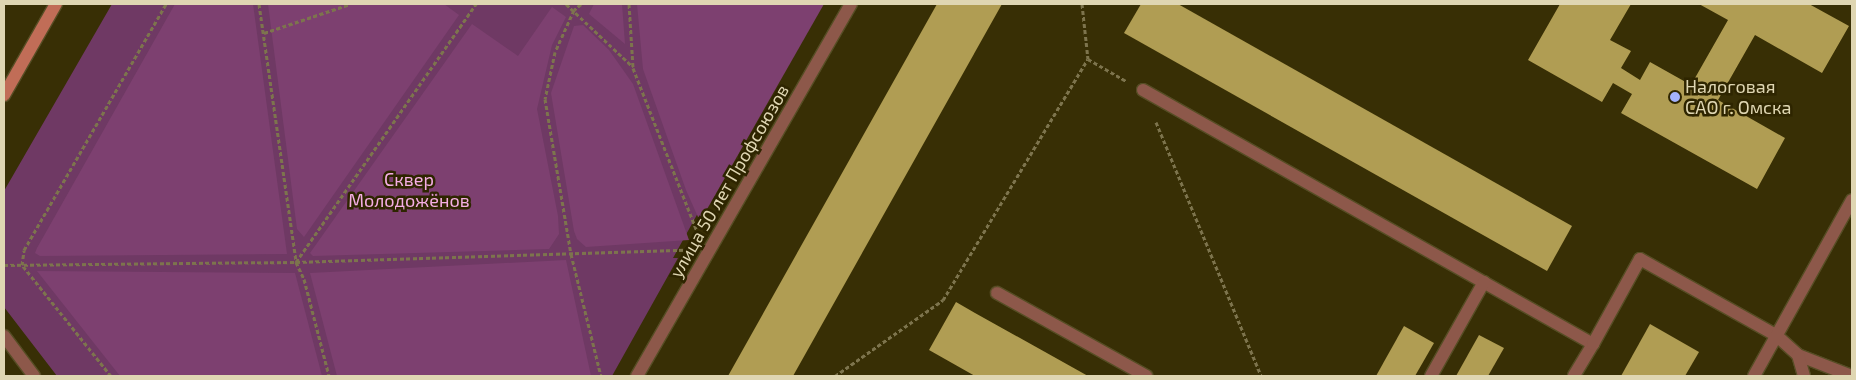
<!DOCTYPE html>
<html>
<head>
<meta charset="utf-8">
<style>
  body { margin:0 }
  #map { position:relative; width:1856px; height:380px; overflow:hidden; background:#382f05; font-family:"Exo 2",sans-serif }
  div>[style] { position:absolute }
  .green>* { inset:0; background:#6f3964 }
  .forest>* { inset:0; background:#7d4070 }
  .building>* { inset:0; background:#b09d53 }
  .path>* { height:3px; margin-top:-1.5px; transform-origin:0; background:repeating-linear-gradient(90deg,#7d744d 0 4px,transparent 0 6.5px) }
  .roads { filter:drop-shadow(1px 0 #564d24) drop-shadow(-1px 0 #564d24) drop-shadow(0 1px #564d24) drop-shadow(0 -1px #564d24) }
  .lane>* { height:12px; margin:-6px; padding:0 6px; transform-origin:6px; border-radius:6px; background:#8d584a }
  .street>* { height:12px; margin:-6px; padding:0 6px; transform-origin:6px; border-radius:6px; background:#8d584a }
  .secondary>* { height:12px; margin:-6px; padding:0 6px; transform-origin:6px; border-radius:6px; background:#c16d57 }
  .dots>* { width:14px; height:14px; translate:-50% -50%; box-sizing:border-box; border:2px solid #2e2500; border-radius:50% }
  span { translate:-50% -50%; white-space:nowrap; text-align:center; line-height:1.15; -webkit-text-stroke:5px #2e2500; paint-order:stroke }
  .poi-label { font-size:18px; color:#dfd6b2 }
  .left { translate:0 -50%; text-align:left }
  .park-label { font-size:18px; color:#f6aee5 }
  .street-label { font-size:18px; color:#dfd6b2 }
  .frame { position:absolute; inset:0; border:5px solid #dfd6b2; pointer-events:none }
</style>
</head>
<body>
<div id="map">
  <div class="green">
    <div style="clip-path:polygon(112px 4px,814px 4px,673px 258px,678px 258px,612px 376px,57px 376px,4px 307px,4px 191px)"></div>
  </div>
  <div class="forest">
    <div style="clip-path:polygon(175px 4px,253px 4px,287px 254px,40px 256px,35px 253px,37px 248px)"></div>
    <div style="clip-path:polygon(268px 4px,444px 4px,459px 15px,304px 237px,297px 229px)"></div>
    <div style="clip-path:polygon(594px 4px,622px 4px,625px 44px,589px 14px)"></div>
    <div style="clip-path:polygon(637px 4px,824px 4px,702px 218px,698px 217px,686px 190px,643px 69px)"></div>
    <div style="clip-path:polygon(552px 7px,566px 17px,552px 45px,537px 109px,558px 216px,559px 234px,549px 249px,313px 256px,310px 253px,472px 24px,518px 56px)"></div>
    <div style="clip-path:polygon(583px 25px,609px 50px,633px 84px,689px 240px,586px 247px,577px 239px,574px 231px,551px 93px,574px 26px)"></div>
    <div style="clip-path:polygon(566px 260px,591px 376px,337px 376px,310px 273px)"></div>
    <div style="clip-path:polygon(37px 271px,295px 273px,322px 376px,120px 376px)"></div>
  </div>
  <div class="building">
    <div style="clip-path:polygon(937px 4px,1002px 4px,793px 376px,728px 376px)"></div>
    <div style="clip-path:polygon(1141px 4px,1178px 4px,1572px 226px,1547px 271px,1124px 33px)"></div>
    <div style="clip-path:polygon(1560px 4px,1631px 4px,1610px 40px,1631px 51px,1621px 68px,1640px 80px,1650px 62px,1691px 85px,1728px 20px,1699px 4px,1809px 4px,1849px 26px,1822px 73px,1755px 35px,1718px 100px,1785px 138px,1757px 189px,1621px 113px,1632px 94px,1613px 83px,1602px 102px,1528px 60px)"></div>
    <div style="clip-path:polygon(956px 302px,975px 313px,1088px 376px,975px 376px,929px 350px)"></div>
    <div style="clip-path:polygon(1650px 324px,1699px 352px,1685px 376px,1621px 376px)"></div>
    <div style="clip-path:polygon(1404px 326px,1434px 343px,1415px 376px,1376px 376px)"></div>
    <div style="clip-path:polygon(1479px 335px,1504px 348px,1488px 376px,1456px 376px)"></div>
  </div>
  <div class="path">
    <div style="left:259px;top:4px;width:261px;rotate:81.8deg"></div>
    <div style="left:296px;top:262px;width:19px;rotate:65deg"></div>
    <div style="left:304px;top:279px;width:100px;rotate:75.5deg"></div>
    <div style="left:566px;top:4px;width:92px;rotate:43.2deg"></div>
    <div style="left:581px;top:4px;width:9px;rotate:139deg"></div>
    <div style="left:574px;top:10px;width:46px;rotate:114.3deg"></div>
    <div style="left:555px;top:52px;width:48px;rotate:102deg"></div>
    <div style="left:545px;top:99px;width:157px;rotate:80.5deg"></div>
    <div style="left:571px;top:254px;width:126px;rotate:76.2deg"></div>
    <div style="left:629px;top:4px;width:64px;rotate:86.4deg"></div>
    <div style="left:633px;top:68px;width:175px;rotate:68.6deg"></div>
    <div style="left:1082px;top:4px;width:55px;rotate:83.8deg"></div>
    <div style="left:1088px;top:59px;width:44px;rotate:30.1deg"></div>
    <div style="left:264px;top:33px;width:91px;rotate:-18.6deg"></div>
    <div style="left:1156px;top:122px;width:275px;rotate:67.5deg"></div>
    <div style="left:296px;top:262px;width:315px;rotate:-55.1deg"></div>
    <div style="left:4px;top:265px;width:292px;rotate:-0.6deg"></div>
    <div style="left:296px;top:262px;width:389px;rotate:-1.8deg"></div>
    <div style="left:111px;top:376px;width:142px;rotate:-128.7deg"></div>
    <div style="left:22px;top:265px;width:15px;rotate:-82deg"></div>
    <div style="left:24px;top:250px;width:284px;rotate:-60deg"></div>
    <div style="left:835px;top:376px;width:132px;rotate:-35.1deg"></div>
    <div style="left:943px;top:300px;width:281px;rotate:-59deg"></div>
  </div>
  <div class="roads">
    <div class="lane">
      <div style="left:1143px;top:90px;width:517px;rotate:29.44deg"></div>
      <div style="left:1593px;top:344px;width:37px;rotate:121deg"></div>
      <div style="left:997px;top:293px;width:171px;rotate:29.1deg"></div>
      <div style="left:1593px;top:344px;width:97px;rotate:-61.1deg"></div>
      <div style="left:1640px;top:259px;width:157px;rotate:29.3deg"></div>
      <div style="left:1777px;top:336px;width:28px;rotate:42deg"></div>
      <div style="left:1798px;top:355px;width:58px;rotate:21.3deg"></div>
      <div style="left:1798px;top:355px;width:22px;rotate:74deg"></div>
      <div style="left:1431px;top:376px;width:108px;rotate:-60.6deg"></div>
    </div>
    <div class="street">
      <div style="left:4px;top:336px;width:50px;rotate:53.1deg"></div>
      <div style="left:637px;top:376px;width:429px;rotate:-60.1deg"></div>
      <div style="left:1754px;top:376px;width:201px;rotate:-60.9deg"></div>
    </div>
    <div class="secondary">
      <div style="left:4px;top:95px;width:105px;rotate:-60.3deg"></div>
    </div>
  </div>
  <div class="dots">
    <div style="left:1675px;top:97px;background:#a4b2fc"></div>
  </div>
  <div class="poi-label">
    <span class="left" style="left:1685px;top:97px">Налоговая<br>САО г. Омска</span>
  </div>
  <div class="park-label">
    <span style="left:409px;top:190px">Сквер<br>Молодожёнов</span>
  </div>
  <div class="street-label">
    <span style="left:729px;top:181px;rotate:-60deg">улица 50 лет Профсоюзов</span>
  </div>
  <div class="frame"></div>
</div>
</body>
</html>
